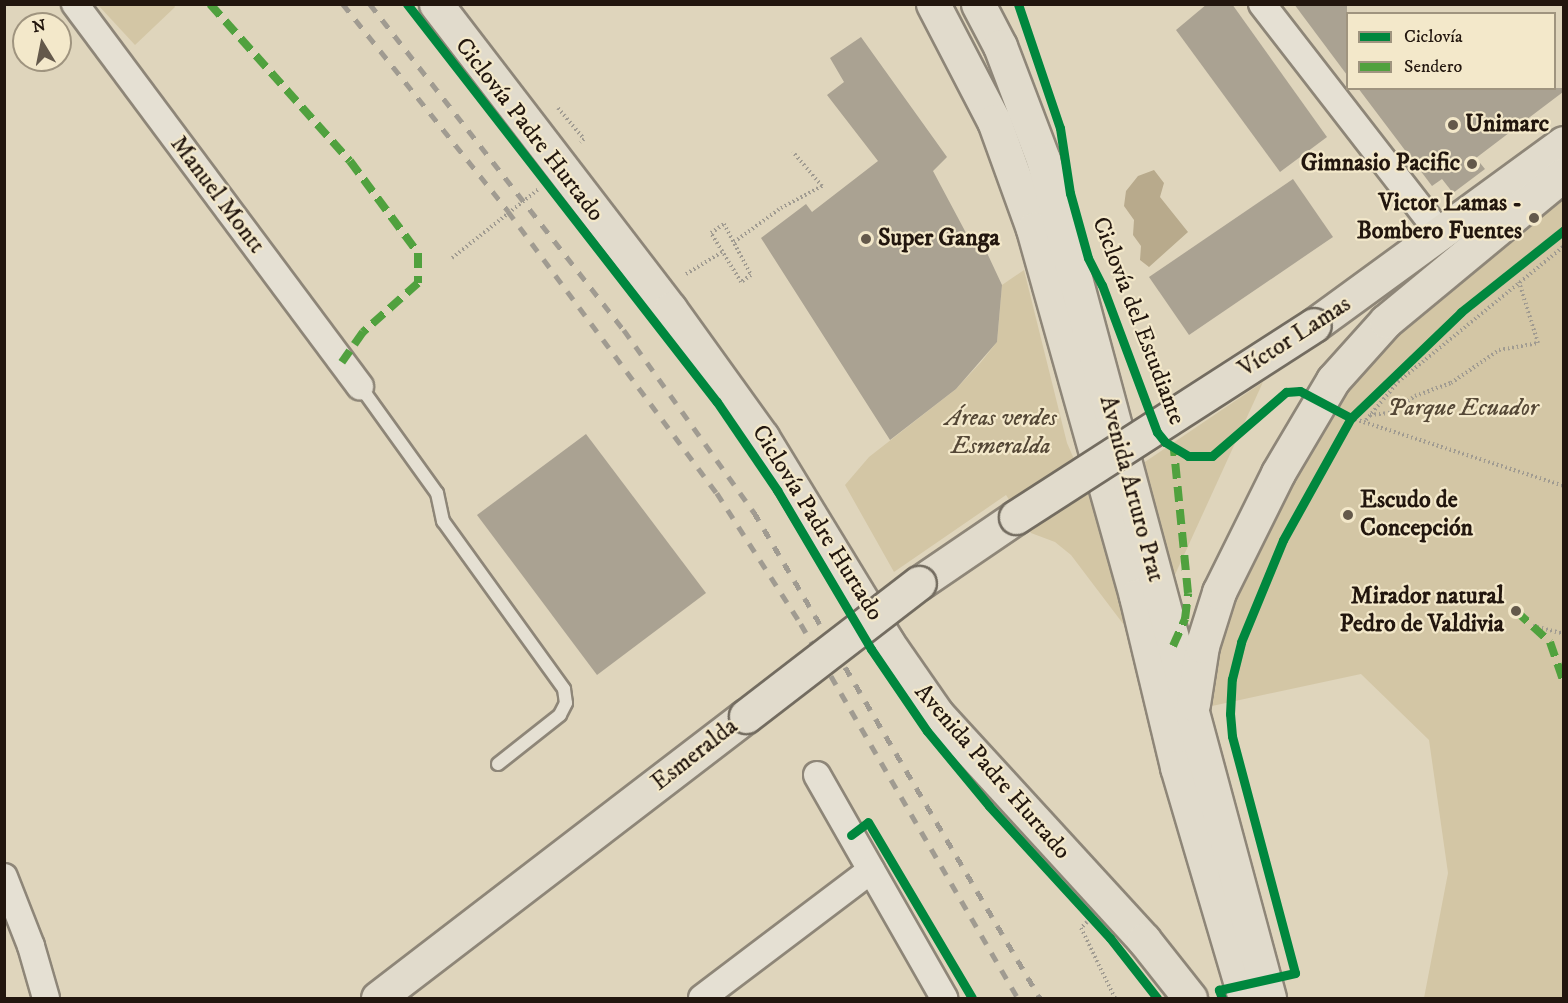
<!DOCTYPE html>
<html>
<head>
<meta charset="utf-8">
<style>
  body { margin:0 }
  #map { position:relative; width:1568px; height:1003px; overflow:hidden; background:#dfd5bc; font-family:"IM FELL DW Pica",serif }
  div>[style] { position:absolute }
  .green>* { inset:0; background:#d3c6a5 }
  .water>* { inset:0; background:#b8aa8c }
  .building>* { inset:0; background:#aaa292 }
  .path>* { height:4px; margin-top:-2px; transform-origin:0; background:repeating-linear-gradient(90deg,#a09b91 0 1.5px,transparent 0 4.5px) }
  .roads { filter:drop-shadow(2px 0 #8e8678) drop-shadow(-2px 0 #8e8678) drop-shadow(0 2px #8e8678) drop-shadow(0 -2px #8e8678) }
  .lane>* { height:12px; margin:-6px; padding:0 6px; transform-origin:6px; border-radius:6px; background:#e5e0d3 }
  .street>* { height:26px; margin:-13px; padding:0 13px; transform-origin:13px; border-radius:13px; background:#e5e0d3 }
  .primary>* { height:33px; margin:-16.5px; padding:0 16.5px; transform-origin:16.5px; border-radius:16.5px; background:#e1dbcc }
  .rail>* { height:4.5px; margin-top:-2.25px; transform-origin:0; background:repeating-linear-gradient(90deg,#a09b91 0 10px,transparent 0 20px) }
  .bridges { filter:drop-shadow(2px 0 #736c60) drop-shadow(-2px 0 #736c60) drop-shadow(0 2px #736c60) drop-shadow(0 -2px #736c60) }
  .primary-bridge>* { height:33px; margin:-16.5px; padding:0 16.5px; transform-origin:16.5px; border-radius:16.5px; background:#e1dbcc }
  .quiet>* { height:8px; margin-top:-4px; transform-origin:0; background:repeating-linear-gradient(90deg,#50a13e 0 15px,transparent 0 23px) }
  .cycleway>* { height:9px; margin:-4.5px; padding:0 4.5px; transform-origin:4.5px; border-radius:4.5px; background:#00873e }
  .dots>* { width:16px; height:16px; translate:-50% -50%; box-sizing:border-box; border:3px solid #f3e8ca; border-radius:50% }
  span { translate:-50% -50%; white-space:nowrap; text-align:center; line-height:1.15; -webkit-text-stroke:4.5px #f3e8ca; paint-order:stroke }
  .poi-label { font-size:24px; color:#22160e; font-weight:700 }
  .left { translate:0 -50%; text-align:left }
  .right { translate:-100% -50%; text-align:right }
  .street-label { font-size:24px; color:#22160e }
  .park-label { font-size:24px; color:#544736; font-style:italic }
  .frame { position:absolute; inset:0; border:6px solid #22160e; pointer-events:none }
  .legend { position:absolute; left:1346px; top:12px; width:210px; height:78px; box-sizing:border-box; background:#f3e8ca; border:2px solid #9f947f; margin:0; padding:8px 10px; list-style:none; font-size:18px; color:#22160e }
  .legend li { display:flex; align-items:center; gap:12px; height:30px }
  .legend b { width:30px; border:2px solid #9f947f }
  .north { position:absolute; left:12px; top:12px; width:60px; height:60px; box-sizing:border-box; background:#f3e8ca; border:2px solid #9f947f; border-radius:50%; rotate:350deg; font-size:16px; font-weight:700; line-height:24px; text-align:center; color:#22160e }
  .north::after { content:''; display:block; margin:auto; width:21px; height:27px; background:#64594b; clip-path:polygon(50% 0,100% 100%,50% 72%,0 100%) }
</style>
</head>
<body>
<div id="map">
  <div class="green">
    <div style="clip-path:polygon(174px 5px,175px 7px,135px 45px,98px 5px)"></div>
    <div style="clip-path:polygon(1563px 198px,1563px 998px,1424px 998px,1448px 873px,1429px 740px,1361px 674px,1212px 706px,1219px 645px,1232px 594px,1294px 462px,1371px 356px)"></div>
    <div style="clip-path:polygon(1024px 270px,1067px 443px,1131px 590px,1152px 662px,1071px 555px,1055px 542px,1031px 533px,1006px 495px,894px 572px,845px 485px,869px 457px,956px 389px,981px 362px,997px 342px,1002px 285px)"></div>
    <div style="clip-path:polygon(1263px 382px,1168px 590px,1136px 468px)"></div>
  </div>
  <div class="water">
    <div style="clip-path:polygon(1154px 170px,1164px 183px,1160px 197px,1188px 232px,1149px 267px,1140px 260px,1141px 246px,1133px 235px,1134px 220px,1124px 206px,1126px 191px,1138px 176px)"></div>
  </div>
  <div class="building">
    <div style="clip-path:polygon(1207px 4px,1232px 4px,1327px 137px,1280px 172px,1176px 30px)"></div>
    <div style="clip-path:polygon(1294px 4px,1347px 4px,1347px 75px)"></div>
    <div style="clip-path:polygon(861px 37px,947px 157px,933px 171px,973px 246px,981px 240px,1002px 285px,997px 342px,956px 389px,890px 440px,761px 238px,806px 204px,812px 212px,878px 161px,827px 95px,844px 82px,830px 58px)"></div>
    <div style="clip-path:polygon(1358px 88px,1563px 88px,1563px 92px,1476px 158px,1485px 169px,1453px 193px,1442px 179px,1432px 186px)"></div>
    <div style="clip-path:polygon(1293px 179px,1333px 237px,1189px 335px,1149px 277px)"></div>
    <div style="clip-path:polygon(586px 434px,706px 593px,597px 675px,477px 515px)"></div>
  </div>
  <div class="path">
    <div style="left:558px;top:108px;width:40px;rotate:50deg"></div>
    <div style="left:584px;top:139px;width:5px;rotate:143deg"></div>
    <div style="left:724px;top:224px;width:58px;rotate:62.1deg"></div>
    <div style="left:751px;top:275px;width:12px;rotate:145deg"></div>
    <div style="left:741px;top:282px;width:57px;rotate:-121.5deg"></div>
    <div style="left:711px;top:233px;width:16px;rotate:-35deg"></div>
    <div style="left:734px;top:242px;width:58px;rotate:-35.9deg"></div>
    <div style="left:781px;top:208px;width:47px;rotate:-28.2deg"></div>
    <div style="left:822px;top:186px;width:45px;rotate:-130.5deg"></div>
    <div style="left:452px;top:258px;width:112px;rotate:-38.5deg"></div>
    <div style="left:686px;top:274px;width:42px;rotate:-31.4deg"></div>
    <div style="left:1370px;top:415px;width:19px;rotate:-6deg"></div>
    <div style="left:1389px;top:413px;width:31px;rotate:-33deg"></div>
    <div style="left:1415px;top:396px;width:38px;rotate:-20deg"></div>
    <div style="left:1451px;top:383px;width:58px;rotate:-34.5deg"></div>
    <div style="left:1499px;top:350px;width:40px;rotate:-10deg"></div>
    <div style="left:1538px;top:343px;width:64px;rotate:-107.3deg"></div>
    <div style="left:1351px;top:418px;width:224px;rotate:17.7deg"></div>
    <div style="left:1366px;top:420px;width:50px;rotate:-49.9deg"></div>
    <div style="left:1398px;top:382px;width:215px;rotate:-39.3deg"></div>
    <div style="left:1533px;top:626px;width:32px;rotate:14deg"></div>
    <div style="left:1087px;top:922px;width:8px;rotate:135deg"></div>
    <div style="left:1081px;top:928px;width:78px;rotate:64.1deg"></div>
  </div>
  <div class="roads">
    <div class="lane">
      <div style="left:360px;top:386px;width:132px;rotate:54.3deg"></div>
      <div style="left:437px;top:493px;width:29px;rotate:78deg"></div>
      <div style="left:443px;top:521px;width:207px;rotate:54.2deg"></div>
      <div style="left:564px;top:689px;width:14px;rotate:82deg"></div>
      <div style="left:566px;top:703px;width:13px;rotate:117deg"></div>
      <div style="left:560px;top:715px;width:79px;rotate:141.7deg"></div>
    </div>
    <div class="street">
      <div style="left:75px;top:4px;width:477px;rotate:53.3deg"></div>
      <div style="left:1262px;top:4px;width:292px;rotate:52.2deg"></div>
      <div style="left:817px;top:775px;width:257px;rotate:60.3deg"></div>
      <div style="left:4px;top:877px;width:74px;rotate:68.6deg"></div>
      <div style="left:31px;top:946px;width:54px;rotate:73.9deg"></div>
      <div style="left:702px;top:998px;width:212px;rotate:-37.1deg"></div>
    </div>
    <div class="primary">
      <div style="left:436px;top:4px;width:384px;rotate:52.5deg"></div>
      <div style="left:670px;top:309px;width:158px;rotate:54.3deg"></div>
      <div style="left:762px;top:437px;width:240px;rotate:58.6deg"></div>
      <div style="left:887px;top:642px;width:88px;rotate:55.2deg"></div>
      <div style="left:937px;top:714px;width:306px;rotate:47.5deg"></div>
      <div style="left:1144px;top:940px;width:74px;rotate:51.6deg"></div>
      <div style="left:933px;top:4px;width:132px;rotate:62.5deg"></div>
      <div style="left:994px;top:121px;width:115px;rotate:70.1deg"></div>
      <div style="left:1033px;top:229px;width:381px;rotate:74.3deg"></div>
      <div style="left:1136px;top:596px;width:176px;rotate:76.5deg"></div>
      <div style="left:1177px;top:767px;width:241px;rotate:73.6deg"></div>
      <div style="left:978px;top:4px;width:47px;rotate:62.4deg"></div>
      <div style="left:1000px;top:46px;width:121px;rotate:69.2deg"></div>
      <div style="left:1043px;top:159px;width:869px;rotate:74.92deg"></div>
      <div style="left:1314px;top:325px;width:309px;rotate:-36.1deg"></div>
      <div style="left:919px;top:583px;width:117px;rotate:-34.2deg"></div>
      <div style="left:1193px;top:704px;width:59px;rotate:-81.2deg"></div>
      <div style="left:1202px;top:646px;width:57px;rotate:-72.5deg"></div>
      <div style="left:1219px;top:592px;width:133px;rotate:-63.6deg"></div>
      <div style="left:1278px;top:473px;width:108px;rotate:-59.4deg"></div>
      <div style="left:1333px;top:380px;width:79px;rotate:-48.1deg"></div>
      <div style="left:1386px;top:321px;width:231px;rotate:-39.6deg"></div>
      <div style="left:378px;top:998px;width:464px;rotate:-37.5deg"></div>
    </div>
  </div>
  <div class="rail">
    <div style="left:343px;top:4px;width:265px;rotate:51.4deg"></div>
    <div style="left:508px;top:211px;width:351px;rotate:53.5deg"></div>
    <div style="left:717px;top:493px;width:156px;rotate:57.3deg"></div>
    <div style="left:801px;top:624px;width:432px;rotate:59.9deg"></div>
    <div style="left:370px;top:4px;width:413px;rotate:52.1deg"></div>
    <div style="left:624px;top:330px;width:224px;rotate:54.5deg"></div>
    <div style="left:754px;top:512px;width:564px;rotate:59.52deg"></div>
  </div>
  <div class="bridges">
    <div class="primary-bridge">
      <div style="left:1016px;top:517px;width:354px;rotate:-32.8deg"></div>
      <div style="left:746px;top:716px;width:218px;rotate:-37.6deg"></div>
    </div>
  </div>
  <div class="quiet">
    <div style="left:210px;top:4px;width:210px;rotate:48.3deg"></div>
    <div style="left:350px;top:161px;width:114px;rotate:53.5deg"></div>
    <div style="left:418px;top:253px;width:30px;rotate:90deg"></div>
    <div style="left:418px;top:283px;width:74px;rotate:138.3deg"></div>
    <div style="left:363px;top:332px;width:37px;rotate:125deg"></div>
    <div style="left:1516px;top:611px;width:46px;rotate:42.4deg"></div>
    <div style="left:1550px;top:642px;width:43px;rotate:71.1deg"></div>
    <div style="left:1173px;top:646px;width:30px;rotate:-66deg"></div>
    <div style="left:1185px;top:619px;width:26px;rotate:-83deg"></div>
    <div style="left:1188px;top:593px;width:144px;rotate:-95.6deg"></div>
  </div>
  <div class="cycleway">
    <div style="left:407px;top:4px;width:504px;rotate:52.09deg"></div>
    <div style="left:717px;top:402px;width:107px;rotate:55.7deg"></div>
    <div style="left:777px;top:490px;width:185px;rotate:59.4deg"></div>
    <div style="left:871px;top:649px;width:99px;rotate:55.7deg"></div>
    <div style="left:927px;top:731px;width:97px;rotate:50.4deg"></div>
    <div style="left:989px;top:806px;width:179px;rotate:47.5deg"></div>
    <div style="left:1110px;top:938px;width:76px;rotate:51.9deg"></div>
    <div style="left:1018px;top:4px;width:131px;rotate:71.3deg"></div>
    <div style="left:1060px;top:128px;width:66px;rotate:81.3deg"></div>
    <div style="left:1070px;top:193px;width:67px;rotate:74.5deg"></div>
    <div style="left:1088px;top:258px;width:30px;rotate:63deg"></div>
    <div style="left:1102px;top:285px;width:157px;rotate:69.5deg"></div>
    <div style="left:1157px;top:432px;width:13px;rotate:51deg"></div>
    <div style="left:1165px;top:442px;width:27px;rotate:31deg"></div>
    <div style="left:1188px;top:456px;width:24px"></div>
    <div style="left:1212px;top:456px;width:98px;rotate:-40.9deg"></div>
    <div style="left:1286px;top:392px;width:14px;rotate:-4deg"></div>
    <div style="left:1300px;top:391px;width:58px;rotate:27.9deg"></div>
    <div style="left:851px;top:835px;width:21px;rotate:-37deg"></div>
    <div style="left:868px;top:822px;width:204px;rotate:59.4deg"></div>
    <div style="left:1222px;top:998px;width:9px;rotate:-111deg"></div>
    <div style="left:1219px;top:990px;width:78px;rotate:-12.6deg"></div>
    <div style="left:1295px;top:973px;width:245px;rotate:-104.9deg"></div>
    <div style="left:1232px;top:736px;width:22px;rotate:-95deg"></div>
    <div style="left:1230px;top:714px;width:35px;rotate:-87deg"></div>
    <div style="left:1232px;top:679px;width:38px;rotate:-76deg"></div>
    <div style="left:1241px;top:642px;width:110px;rotate:-67.6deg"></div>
    <div style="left:1283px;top:540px;width:140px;rotate:-60.9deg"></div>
    <div style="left:1351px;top:418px;width:153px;rotate:-43.9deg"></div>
    <div style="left:1461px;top:312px;width:132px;rotate:-38.5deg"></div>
  </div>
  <div class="dots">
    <div style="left:1453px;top:125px;background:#64594b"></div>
    <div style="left:1472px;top:164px;background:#64594b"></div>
    <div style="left:1534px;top:218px;background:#64594b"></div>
    <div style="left:866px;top:239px;background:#64594b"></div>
    <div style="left:1348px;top:515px;background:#64594b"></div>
    <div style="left:1516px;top:611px;background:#64594b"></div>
  </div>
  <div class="poi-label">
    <span class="left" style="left:1465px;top:125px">Unimarc</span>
    <span class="right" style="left:1460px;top:164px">Gimnasio Pacific</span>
    <span class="right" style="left:1522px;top:218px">Victor Lamas -<br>Bombero Fuentes</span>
    <span class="left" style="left:878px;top:239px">Super Ganga</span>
    <span class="left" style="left:1360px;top:515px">Escudo de<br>Concepción</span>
    <span class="right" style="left:1504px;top:611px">Mirador natural<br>Pedro de Valdivia</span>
  </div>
  <div class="street-label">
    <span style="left:529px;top:130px;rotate:52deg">Ciclovía Padre Hurtado</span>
    <span style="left:217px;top:195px;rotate:53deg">Manuel Montt</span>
    <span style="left:1138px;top:321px;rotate:69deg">Ciclovía del Estudiante</span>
    <span style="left:1295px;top:337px;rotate:-33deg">Víctor Lamas</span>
    <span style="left:1131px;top:489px;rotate:75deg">Avenida Arturo Prat</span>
    <span style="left:817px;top:523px;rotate:58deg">Ciclovía Padre Hurtado</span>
    <span style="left:695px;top:755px;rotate:-38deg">Esmeralda</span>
    <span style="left:992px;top:772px;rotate:49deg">Avenida Padre Hurtado</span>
  </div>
  <div class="park-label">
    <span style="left:1463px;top:409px">Parque Ecuador</span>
    <span style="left:1001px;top:433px">Áreas verdes<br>Esmeralda</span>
  </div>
  <div class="frame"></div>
  <ul class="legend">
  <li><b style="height:8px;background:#00873e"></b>Ciclovía</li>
  <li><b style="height:8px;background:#50a13e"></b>Sendero</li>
  </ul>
  <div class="north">N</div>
</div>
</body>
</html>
